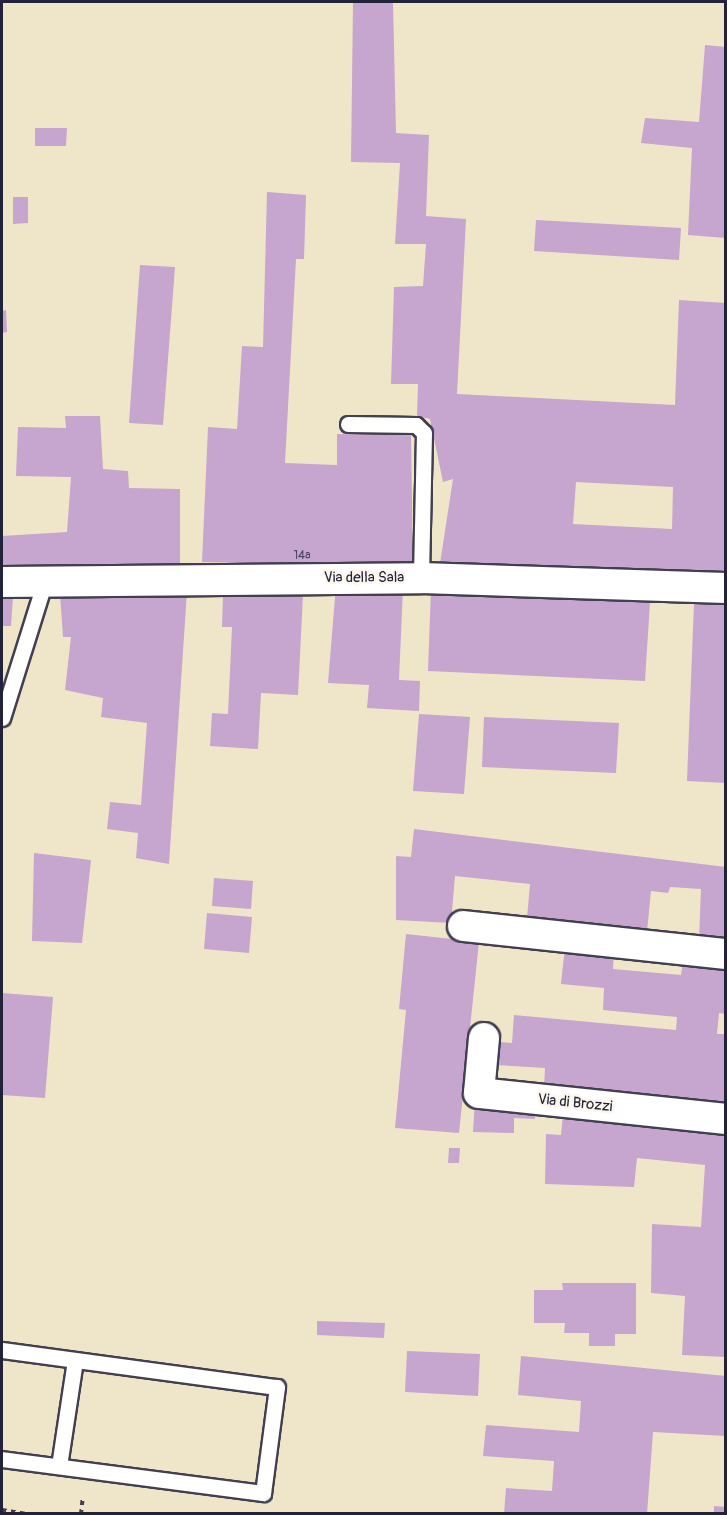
<!DOCTYPE html>
<html>
<head>
<meta charset="utf-8">
<style>
  body { margin:0 }
  #map { position:relative; width:727px; height:1515px; overflow:hidden; background:#efe6c9; font-family:Pangolin,sans-serif }
  div>[style] { position:absolute }
  .building>* { inset:0; background:#c6a5cf }
  .path>* { height:4px; margin-top:-2px; transform-origin:0; background:repeating-linear-gradient(90deg,#413f50 0 4.5px,transparent 0 9px) }
  .roads { filter:drop-shadow(2px 0 #413f50) drop-shadow(-2px 0 #413f50) drop-shadow(0 2px #413f50) drop-shadow(0 -2px #413f50) }
  .service>* { height:15px; margin:-7.5px; padding:0 7.5px; transform-origin:7.5px; border-radius:7.5px; background:#fff }
  .minor>* { height:30px; margin:-15px; padding:0 15px; transform-origin:15px; border-radius:15px; background:#fff }
  span { translate:-50% -50%; white-space:nowrap; text-align:center; line-height:1.15; -webkit-text-stroke:5px #fbf7ec; paint-order:stroke }
  .number-label { font-size:12px; color:#4b4360 }
  .number-label span { -webkit-text-stroke-width:0 }
  .street-label { font-size:15px; color:#22223b }
  .frame { position:absolute; inset:0; border:3px solid #22223b; pointer-events:none }
</style>
</head>
<body>
<div id="map">
  <div class="building">
    <div style="clip-path:polygon(evenodd,353px 2px,393px 2px,396px 133px,429px 135px,426px 216px,466px 219px,457px 394px,675px 405px,679px 300px,726px 303px,726px 574px,439px 570px,453px 479px,443px 482px,430px 419px,417px 416px,418px 384px,391px 384px,394px 287px,423px 286px,426px 244px,395px 244px,400px 163px,351px 162px,353px 2px,576px 482px,673px 487px,672px 529px,573px 524px,576px 482px)"></div>
    <div style="clip-path:polygon(705px 45px,726px 47px,726px 238px,688px 235px,692px 148px,641px 143px,645px 118px,699px 122px)"></div>
    <div style="clip-path:polygon(35px 128px,67px 128px,66px 146px,35px 146px)"></div>
    <div style="clip-path:polygon(267px 192px,306px 195px,304px 259px,296px 259px,285px 463px,337px 465px,337px 434px,411px 435px,413px 567px,202px 562px,208px 427px,237px 429px,242px 346px,263px 347px)"></div>
    <div style="clip-path:polygon(13px 197px,28px 197px,28px 223px,13px 224px)"></div>
    <div style="clip-path:polygon(536px 220px,681px 228px,679px 260px,534px 251px)"></div>
    <div style="clip-path:polygon(140px 265px,175px 267px,163px 425px,129px 423px)"></div>
    <div style="clip-path:polygon(6px 310px,7px 332px,2px 333px,2px 311px)"></div>
    <div style="clip-path:polygon(65px 416px,100px 416px,103px 469px,128px 471px,129px 488px,180px 489px,180px 567px,2px 568px,2px 536px,67px 532px,71px 477px,16px 476px,18px 427px,66px 428px)"></div>
    <div style="clip-path:polygon(336px 585px,403px 589px,399px 680px,420px 681px,419px 711px,367px 708px,369px 685px,328px 683px)"></div>
    <div style="clip-path:polygon(431px 589px,650px 602px,645px 681px,428px 671px)"></div>
    <div style="clip-path:polygon(187px 591px,169px 864px,136px 858px,138px 833px,107px 829px,110px 802px,141px 805px,147px 723px,101px 717px,103px 698px,65px 690px,71px 637px,63px 637px,60px 594px)"></div>
    <div style="clip-path:polygon(223px 595px,303px 595px,298px 695px,261px 693px,258px 749px,210px 746px,212px 713px,228px 714px,232px 627px,222px 627px)"></div>
    <div style="clip-path:polygon(2px 597px,13px 597px,11px 626px,2px 626px)"></div>
    <div style="clip-path:polygon(694px 603px,726px 605px,726px 783px,687px 781px)"></div>
    <div style="clip-path:polygon(419px 714px,470px 717px,464px 794px,413px 791px)"></div>
    <div style="clip-path:polygon(484px 717px,619px 723px,616px 773px,482px 767px)"></div>
    <div style="clip-path:polygon(414px 829px,726px 867px,726px 943px,699px 939px,701px 889px,670px 887px,668px 893px,651px 891px,647px 932px,527px 918px,530px 884px,455px 876px,451px 923px,396px 920px,396px 856px,411px 857px)"></div>
    <div style="clip-path:polygon(34px 853px,91px 860px,82px 943px,32px 941px)"></div>
    <div style="clip-path:polygon(214px 878px,253px 881px,251px 909px,212px 906px)"></div>
    <div style="clip-path:polygon(207px 913px,252px 917px,249px 953px,204px 949px)"></div>
    <div style="clip-path:polygon(406px 934px,479px 942px,459px 1133px,395px 1128px,406px 1010px,399px 1009px)"></div>
    <div style="clip-path:polygon(565px 946px,614px 950px,613px 969px,681px 975px,683px 962px,726px 966px,726px 1014px,719px 1013px,717px 1034px,726px 1034px,726px 1109px,544px 1088px,545px 1068px,496px 1065px,498px 1042px,512px 1043px,514px 1015px,676px 1030px,677px 1017px,603px 1010px,604px 988px,561px 984px)"></div>
    <div style="clip-path:polygon(2px 993px,53px 997px,45px 1098px,2px 1095px)"></div>
    <div style="clip-path:polygon(475px 1100px,536px 1102px,535px 1119px,514px 1118px,514px 1133px,473px 1132px)"></div>
    <div style="clip-path:polygon(563px 1115px,726px 1128px,726px 1357px,682px 1355px,685px 1296px,651px 1293px,652px 1224px,701px 1227px,705px 1165px,637px 1158px,634px 1187px,545px 1184px,546px 1134px,561px 1135px)"></div>
    <div style="clip-path:polygon(449px 1148px,460px 1148px,459px 1163px,448px 1163px)"></div>
    <div style="clip-path:polygon(562px 1283px,636px 1283px,636px 1334px,615px 1334px,615px 1346px,589px 1346px,589px 1333px,564px 1333px,565px 1323px,534px 1323px,534px 1290px,563px 1290px)"></div>
    <div style="clip-path:polygon(317px 1321px,385px 1323px,384px 1338px,317px 1335px)"></div>
    <div style="clip-path:polygon(407px 1351px,480px 1354px,478px 1396px,405px 1392px)"></div>
    <div style="clip-path:polygon(521px 1356px,726px 1376px,726px 1436px,653px 1432px,647px 1514px,504px 1514px,506px 1488px,552px 1491px,554px 1461px,483px 1456px,486px 1425px,579px 1432px,581px 1401px,518px 1395px)"></div>
    <div style="clip-path:polygon(714px 1506px,726px 1507px,726px 1514px,714px 1514px)"></div>
  </div>
  <div class="path">
    <div style="left:2px;top:1510px;width:25px;rotate:9deg"></div>
    <div style="left:81px;top:1514px;width:18px;rotate:-84deg"></div>
  </div>
  <div class="roads">
    <div class="service">
      <div style="left:348px;top:424px;width:68px;rotate:0.8deg"></div>
      <div style="left:416px;top:425px;width:11px;rotate:45deg"></div>
      <div style="left:424px;top:433px;width:145px;rotate:91.2deg"></div>
      <div style="left:2px;top:718px;width:144px;rotate:-72.6deg"></div>
      <div style="left:2px;top:1350px;width:277px;rotate:7.7deg"></div>
      <div style="left:277px;top:1387px;width:107px;rotate:97.5deg"></div>
      <div style="left:263px;top:1493px;width:263px;rotate:-172.6deg"></div>
      <div style="left:59px;top:1466px;width:107px;rotate:-81.4deg"></div>
    </div>
    <div class="minor">
      <div style="left:2px;top:582px;width:419px;rotate:-0.5deg"></div>
      <div style="left:421px;top:578px;width:305px;rotate:1.9deg"></div>
      <div style="left:463px;top:926px;width:264px;rotate:6.1deg"></div>
      <div style="left:484px;top:1038px;width:55px;rotate:95.2deg"></div>
      <div style="left:479px;top:1093px;width:248px;rotate:6deg"></div>
    </div>
  </div>
  <div class="number-label">
    <span style="left:302px;top:556px">14a</span>
  </div>
  <div class="street-label">
    <span style="left:364px;top:578px">Via della Sala</span>
    <span style="left:575px;top:1103px;rotate:6deg">Via di Brozzi</span>
  </div>
  <div class="frame"></div>
</div>
</body>
</html>
